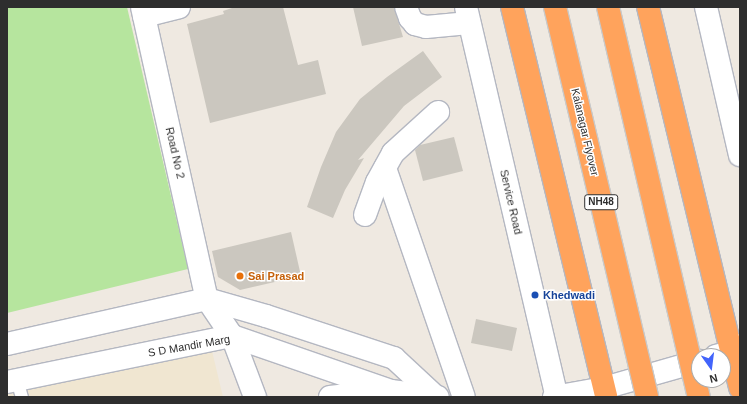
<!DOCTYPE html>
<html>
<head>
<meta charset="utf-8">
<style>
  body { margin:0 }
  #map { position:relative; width:747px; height:404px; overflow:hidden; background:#efe9e1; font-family:Helvetica,sans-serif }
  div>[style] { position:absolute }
  .education>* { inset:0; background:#f0e6d1 }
  .green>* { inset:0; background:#b6e59e }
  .building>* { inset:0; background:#cbc7bf }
  .roads { filter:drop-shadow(1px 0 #b4b7c1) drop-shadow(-1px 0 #b4b7c1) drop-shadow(0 1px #b4b7c1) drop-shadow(0 -1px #b4b7c1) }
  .service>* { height:12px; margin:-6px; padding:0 6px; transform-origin:6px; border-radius:6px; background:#fff }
  .minor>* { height:22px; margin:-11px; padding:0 11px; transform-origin:11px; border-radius:11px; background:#fff }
  .tertiary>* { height:22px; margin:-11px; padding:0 11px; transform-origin:11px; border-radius:11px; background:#fff }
  .motorway>* { height:22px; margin:-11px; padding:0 11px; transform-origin:11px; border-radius:11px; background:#ffa35c }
  .bridges { filter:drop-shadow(1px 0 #c9c9c9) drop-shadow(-1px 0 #c9c9c9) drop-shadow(0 1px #c9c9c9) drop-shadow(0 -1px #c9c9c9) }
  .motorway-bridge>* { height:22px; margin:-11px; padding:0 11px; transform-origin:11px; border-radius:11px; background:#ffa35c }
  .dots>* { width:11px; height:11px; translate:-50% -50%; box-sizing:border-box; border:2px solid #fff; border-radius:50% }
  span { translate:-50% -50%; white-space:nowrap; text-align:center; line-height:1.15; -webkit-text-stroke:3px #fff; paint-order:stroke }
  .shield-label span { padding:1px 3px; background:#fff; border:1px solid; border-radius:3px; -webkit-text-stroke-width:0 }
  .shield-label { font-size:10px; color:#2e2e2e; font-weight:700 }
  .street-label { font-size:11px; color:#2e2e2e }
  .food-label { font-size:11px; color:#c56008; font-weight:700 }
  .left { translate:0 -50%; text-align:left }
  .transit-label { font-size:11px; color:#164399; font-weight:700 }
  .frame { position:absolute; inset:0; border:8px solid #2e2e2e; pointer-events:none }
  .north { position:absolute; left:691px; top:348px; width:40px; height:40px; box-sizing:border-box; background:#fff; border:1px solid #ababab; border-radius:50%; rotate:166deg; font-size:11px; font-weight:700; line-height:16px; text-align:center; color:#2e2e2e }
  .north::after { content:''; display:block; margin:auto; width:14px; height:18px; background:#4264fb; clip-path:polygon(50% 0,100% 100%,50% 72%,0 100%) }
</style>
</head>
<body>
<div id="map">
  <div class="education">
    <div style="clip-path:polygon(212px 351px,223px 397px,7px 397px,7px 392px)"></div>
  </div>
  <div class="green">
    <div style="clip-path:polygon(7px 7px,127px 7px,188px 269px,7px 313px)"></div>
  </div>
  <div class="building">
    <div style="clip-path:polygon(235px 7px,283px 7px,298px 65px,318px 60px,326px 94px,210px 123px,187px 24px,224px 14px,223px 11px)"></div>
    <div style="clip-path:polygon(353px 7px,394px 7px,403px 37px,362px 46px)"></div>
    <div style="clip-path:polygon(423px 51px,442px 77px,404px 106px,358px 160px,364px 158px,345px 190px,333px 218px,307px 207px,321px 167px,336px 132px,360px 99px,387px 77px)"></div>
    <div style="clip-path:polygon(454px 137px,463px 171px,423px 181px,415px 150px,420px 145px)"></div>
    <div style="clip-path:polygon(291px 232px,301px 276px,240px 290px,218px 277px,212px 251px)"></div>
    <div style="clip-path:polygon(476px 319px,517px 328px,512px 351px,471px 343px)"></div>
  </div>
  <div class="roads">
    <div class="service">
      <div style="left:17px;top:380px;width:18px;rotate:74deg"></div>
    </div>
    <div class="minor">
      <div style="left:406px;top:7px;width:12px;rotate:70deg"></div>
      <div style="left:410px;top:18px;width:8px;rotate:50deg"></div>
      <div style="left:415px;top:24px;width:11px;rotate:15deg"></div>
      <div style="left:426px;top:27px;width:43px;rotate:-5.3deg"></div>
      <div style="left:706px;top:7px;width:152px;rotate:77.1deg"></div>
      <div style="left:144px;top:16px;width:36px;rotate:-14deg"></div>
      <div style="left:385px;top:168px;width:242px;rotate:71deg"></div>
      <div style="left:365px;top:215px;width:35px;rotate:-70deg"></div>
      <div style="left:377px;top:182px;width:33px;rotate:-61deg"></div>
      <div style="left:393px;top:153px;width:61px;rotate:-42.3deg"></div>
    </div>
    <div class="tertiary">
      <div style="left:142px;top:7px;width:299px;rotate:77.5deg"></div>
      <div style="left:207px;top:299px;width:45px;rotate:56deg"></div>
      <div style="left:232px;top:336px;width:65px;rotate:69.3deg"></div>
      <div style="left:466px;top:7px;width:400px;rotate:76.9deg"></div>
      <div style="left:7px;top:344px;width:205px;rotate:-12.7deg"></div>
      <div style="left:207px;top:299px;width:61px;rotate:16.1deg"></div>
      <div style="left:266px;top:316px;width:135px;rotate:18.2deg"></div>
      <div style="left:394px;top:358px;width:57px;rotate:42.9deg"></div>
      <div style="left:716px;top:356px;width:16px;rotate:-15deg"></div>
      <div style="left:731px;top:352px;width:11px;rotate:-38deg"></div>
      <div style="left:7px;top:382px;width:230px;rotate:-11.6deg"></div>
      <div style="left:232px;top:336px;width:168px;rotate:19.1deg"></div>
      <div style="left:391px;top:391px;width:47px;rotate:7.3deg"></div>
      <div style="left:330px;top:397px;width:52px;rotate:-6.6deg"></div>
      <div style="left:554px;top:397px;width:51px;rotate:-10.2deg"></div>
      <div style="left:604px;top:388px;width:99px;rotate:-15.9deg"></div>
    </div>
    <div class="motorway">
      <div style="left:512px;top:7px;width:401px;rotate:76.4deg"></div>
      <div style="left:648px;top:7px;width:392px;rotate:76.4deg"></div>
    </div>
  </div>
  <div class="bridges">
    <div class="motorway-bridge">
      <div style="left:555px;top:7px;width:401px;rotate:76.7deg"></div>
      <div style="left:608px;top:7px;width:400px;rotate:76.9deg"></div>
    </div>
  </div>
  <div class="dots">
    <div style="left:240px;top:276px;background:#e8710a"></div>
    <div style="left:535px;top:295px;background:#1a4fb4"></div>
  </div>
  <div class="shield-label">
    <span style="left:601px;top:202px">NH48</span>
  </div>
  <div class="street-label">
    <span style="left:585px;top:132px;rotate:77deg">Kalanagar Flyover</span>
    <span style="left:175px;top:153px;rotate:77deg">Road No 2</span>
    <span style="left:511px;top:202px;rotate:77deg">Service Road</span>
    <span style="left:189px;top:346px;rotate:-10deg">S D Mandir Marg</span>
  </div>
  <div class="food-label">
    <span class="left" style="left:248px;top:276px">Sai Prasad</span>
  </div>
  <div class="transit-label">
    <span class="left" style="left:543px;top:295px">Khedwadi</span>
  </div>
  <div class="frame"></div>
  <div class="north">N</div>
</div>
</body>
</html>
